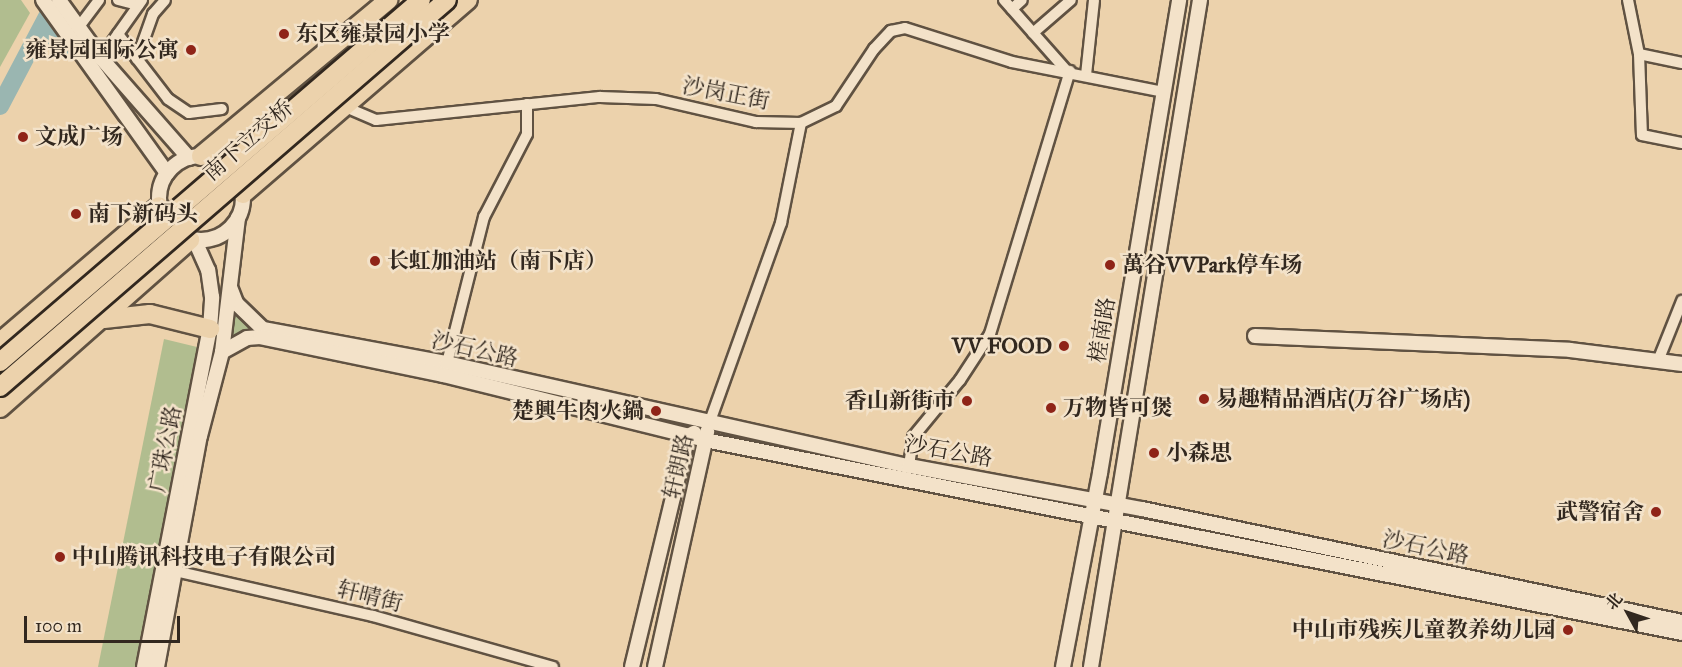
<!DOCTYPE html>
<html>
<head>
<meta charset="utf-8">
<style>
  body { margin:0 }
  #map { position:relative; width:1682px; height:667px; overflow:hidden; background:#ecd2ac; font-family:"IM FELL Great Primer","Noto Serif SC",serif }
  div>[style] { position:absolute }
  .green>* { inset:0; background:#b1bd8f }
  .river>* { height:18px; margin:-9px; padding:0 9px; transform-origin:9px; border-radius:9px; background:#9ab6b1 }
  .roads { filter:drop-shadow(2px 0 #605242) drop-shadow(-2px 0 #605242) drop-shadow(0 2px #605242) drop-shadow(0 -2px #605242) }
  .street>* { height:10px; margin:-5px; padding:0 5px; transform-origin:5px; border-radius:5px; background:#f3e2c9 }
  .secondary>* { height:14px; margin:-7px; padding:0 7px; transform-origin:7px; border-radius:7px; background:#f3e2c9 }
  .secondary>.ring { margin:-7px; padding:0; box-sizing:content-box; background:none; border:14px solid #f3e2c9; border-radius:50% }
  .highway>* { height:18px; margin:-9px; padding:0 9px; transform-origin:9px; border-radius:9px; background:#ecd2ac }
  .bridges { filter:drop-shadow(2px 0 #32281f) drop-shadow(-2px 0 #32281f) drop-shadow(0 2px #32281f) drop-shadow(0 -2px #32281f) }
  .highway-bridge>* { height:18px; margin:-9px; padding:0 9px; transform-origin:9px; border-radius:9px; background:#ecd2ac }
  .dots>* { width:16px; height:16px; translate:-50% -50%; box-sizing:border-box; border:3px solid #f3e2c9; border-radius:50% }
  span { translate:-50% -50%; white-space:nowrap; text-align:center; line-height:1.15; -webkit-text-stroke:5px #f3e2c9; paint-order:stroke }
  .poi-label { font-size:22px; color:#32281f; font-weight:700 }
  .left { translate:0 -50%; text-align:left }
  .right { translate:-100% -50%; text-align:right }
  .street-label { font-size:22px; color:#32281f }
  .north { position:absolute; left:1598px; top:583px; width:60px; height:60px; -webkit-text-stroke:4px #f3e2c9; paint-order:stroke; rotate:310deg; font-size:16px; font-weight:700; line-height:24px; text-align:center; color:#32281f }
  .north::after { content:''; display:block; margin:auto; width:21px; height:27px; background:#32281f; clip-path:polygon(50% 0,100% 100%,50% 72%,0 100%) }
  .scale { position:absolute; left:24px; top:616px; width:156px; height:27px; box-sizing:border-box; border:3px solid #32281f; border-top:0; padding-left:8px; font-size:18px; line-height:21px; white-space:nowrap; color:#32281f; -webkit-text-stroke:4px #f3e2c9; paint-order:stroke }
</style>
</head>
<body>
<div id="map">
  <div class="green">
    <div style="clip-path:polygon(0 0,21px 0,30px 13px,0 67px)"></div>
    <div style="clip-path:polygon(234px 310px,263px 329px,231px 342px)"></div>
    <div style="clip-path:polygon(164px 339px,197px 347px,136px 667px,98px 667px)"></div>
  </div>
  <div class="river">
    <div style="left:44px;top:25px;width:31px;rotate:50deg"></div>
    <div style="left:0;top:106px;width:120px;rotate:-62.2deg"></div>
  </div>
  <div class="roads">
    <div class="street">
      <div style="left:118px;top:0;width:21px;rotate:14deg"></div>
      <div style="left:1004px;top:0;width:94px;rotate:48.5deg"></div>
      <div style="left:1628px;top:0;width:55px;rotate:78.5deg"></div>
      <div style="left:1639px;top:54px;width:81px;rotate:87.9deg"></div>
      <div style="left:1642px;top:135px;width:41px;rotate:11.3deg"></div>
      <div style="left:1012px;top:9px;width:13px;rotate:-42deg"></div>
      <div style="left:78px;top:28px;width:35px;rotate:-53deg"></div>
      <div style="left:1033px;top:33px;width:50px;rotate:-41deg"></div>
      <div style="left:118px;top:34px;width:82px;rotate:52.4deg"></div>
      <div style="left:168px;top:99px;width:25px;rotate:34deg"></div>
      <div style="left:189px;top:113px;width:33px;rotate:-7deg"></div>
      <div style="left:1639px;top:54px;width:44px;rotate:11.8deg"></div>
      <div style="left:101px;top:58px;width:71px;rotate:-54.7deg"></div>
      <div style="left:137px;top:59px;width:48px;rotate:-70.4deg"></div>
      <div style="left:153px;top:14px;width:18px;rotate:-49deg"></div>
      <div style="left:1086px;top:75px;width:75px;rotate:-83.9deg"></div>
      <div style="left:343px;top:106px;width:36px;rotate:23deg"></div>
      <div style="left:376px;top:120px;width:225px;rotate:-5.9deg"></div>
      <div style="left:600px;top:97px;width:56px;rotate:2deg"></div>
      <div style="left:656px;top:99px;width:103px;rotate:13deg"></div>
      <div style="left:756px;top:122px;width:45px;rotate:1.3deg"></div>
      <div style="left:801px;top:123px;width:39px;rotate:-26deg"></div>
      <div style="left:836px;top:106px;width:69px;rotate:-56.3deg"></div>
      <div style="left:874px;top:49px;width:25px;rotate:-47deg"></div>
      <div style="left:891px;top:31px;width:14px;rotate:-12deg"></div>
      <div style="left:905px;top:28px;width:112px;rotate:17.6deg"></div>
      <div style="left:1012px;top:62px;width:154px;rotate:11.2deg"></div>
      <div style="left:1658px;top:361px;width:65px;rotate:-68.2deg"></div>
      <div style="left:447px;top:363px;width:151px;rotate:-75.8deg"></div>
      <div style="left:484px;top:217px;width:93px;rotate:-62.6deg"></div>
      <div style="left:527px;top:134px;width:30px;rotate:-90deg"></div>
      <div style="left:709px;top:424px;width:214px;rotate:-70.3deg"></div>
      <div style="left:781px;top:223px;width:102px;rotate:-78.7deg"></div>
      <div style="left:909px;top:466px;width:29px;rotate:-82deg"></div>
      <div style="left:913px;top:437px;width:74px;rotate:-50.5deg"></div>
      <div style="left:960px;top:380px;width:55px;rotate:-56.9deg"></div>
      <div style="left:990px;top:334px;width:275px;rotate:-73.1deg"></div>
      <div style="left:175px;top:571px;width:203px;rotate:12.8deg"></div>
      <div style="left:373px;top:616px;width:187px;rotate:15.8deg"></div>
    </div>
    <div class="secondary">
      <div style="left:43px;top:0;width:213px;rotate:54.4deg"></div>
      <div style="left:59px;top:0;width:72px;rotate:54.1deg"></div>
      <div style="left:101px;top:58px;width:133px;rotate:48.7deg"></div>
      <div class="ring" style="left:159px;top:156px;width:70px;height:70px"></div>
      <div style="left:230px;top:287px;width:17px;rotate:69deg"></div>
      <div style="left:236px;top:303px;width:37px;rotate:44deg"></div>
      <div style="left:263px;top:329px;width:187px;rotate:10.5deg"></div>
      <div style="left:447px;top:363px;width:473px;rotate:12.6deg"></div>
      <div style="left:909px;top:466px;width:237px;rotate:10.5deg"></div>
      <div style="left:1142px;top:509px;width:552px;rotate:11.82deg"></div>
      <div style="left:1255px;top:336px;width:315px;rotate:2.5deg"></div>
      <div style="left:1570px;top:350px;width:113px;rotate:7.1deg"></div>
      <div style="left:222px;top:352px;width:29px;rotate:-29deg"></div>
      <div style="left:247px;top:338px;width:13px;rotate:-4deg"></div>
      <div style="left:260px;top:337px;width:187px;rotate:11.7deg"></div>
      <div style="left:443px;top:375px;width:270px;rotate:13.9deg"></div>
      <div style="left:705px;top:440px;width:996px;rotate:11.17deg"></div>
      <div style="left:144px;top:667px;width:344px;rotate:-79deg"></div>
      <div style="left:210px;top:329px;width:32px;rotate:-86deg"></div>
      <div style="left:212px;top:297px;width:27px;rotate:-98deg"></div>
      <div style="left:208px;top:270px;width:32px;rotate:-114deg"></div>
      <div style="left:157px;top:667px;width:235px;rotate:-79.5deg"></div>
      <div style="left:200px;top:436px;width:87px;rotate:-75.3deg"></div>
      <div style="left:222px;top:352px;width:135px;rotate:-83.2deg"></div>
      <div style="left:632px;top:667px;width:238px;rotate:-76.4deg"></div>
      <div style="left:688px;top:436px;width:7px;rotate:-27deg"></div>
      <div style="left:655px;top:667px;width:241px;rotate:-77.5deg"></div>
      <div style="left:1063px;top:667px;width:197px;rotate:-79.2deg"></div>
      <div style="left:1100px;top:473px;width:480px;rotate:-80.5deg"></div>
      <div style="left:1091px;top:667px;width:676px;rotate:-80.72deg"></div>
    </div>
    <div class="highway">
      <div style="left:201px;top:156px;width:244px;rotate:-39.8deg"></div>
      <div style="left:243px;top:194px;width:297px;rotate:-40.8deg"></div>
      <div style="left:104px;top:319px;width:46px;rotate:-6.2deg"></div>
      <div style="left:150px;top:314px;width:62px;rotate:14deg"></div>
      <div style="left:0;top:342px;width:209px;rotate:-40.5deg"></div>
      <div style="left:0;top:408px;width:254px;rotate:-41.5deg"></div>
    </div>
  </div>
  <div class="bridges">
    <div class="highway-bridge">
      <div style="left:0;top:362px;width:555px;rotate:-40.69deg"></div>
      <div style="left:0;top:387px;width:591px;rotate:-40.89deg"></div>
    </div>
  </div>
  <div class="dots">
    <div style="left:284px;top:34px;background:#8f2418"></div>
    <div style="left:191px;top:50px;background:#8f2418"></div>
    <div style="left:23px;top:137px;background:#8f2418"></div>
    <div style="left:76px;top:214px;background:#8f2418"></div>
    <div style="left:375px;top:261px;background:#8f2418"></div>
    <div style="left:1110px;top:265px;background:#8f2418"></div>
    <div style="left:1064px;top:346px;background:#8f2418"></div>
    <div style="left:1204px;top:399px;background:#8f2418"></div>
    <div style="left:967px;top:401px;background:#8f2418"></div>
    <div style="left:1051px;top:408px;background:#8f2418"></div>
    <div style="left:656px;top:411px;background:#8f2418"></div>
    <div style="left:1154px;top:453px;background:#8f2418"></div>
    <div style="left:1656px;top:512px;background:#8f2418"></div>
    <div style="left:60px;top:557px;background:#8f2418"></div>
    <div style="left:1568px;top:630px;background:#8f2418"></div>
  </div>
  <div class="poi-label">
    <span class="left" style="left:296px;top:34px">东区雍景园小学</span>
    <span class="right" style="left:179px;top:50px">雍景园国际公寓</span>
    <span class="left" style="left:35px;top:137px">文成广场</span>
    <span class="left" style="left:88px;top:214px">南下新码头</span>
    <span class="left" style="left:387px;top:261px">长虹加油站（南下店）</span>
    <span class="left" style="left:1122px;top:265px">萬谷VVPark停车场</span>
    <span class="right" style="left:1052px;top:346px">VV FOOD</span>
    <span class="left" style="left:1216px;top:399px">易趣精品酒店(万谷广场店)</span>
    <span class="right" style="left:955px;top:401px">香山新街市</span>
    <span class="left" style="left:1063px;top:408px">万物皆可煲</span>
    <span class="right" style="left:644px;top:411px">楚興牛肉火鍋</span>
    <span class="left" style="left:1166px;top:453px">小森思</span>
    <span class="right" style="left:1644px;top:512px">武警宿舍</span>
    <span class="left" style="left:72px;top:557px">中山腾讯科技电子有限公司</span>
    <span class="right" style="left:1556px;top:630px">中山市残疾儿童教养幼儿园</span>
  </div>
  <div class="street-label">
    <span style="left:726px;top:93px;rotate:11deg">沙岗正街</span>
    <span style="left:248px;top:140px;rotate:-41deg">南下立交桥</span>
    <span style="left:1102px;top:330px;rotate:-81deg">槎南路</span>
    <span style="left:475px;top:349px;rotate:13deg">沙石公路</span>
    <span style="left:165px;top:449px;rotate:-79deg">广珠公路</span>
    <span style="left:949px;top:451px;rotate:10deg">沙石公路</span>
    <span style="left:678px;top:466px;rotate:-77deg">轩朗路</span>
    <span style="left:1426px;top:547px;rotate:12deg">沙石公路</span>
    <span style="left:370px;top:596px;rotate:14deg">轩晴街</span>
  </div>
  <div class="north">北</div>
  <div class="scale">100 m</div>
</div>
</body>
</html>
